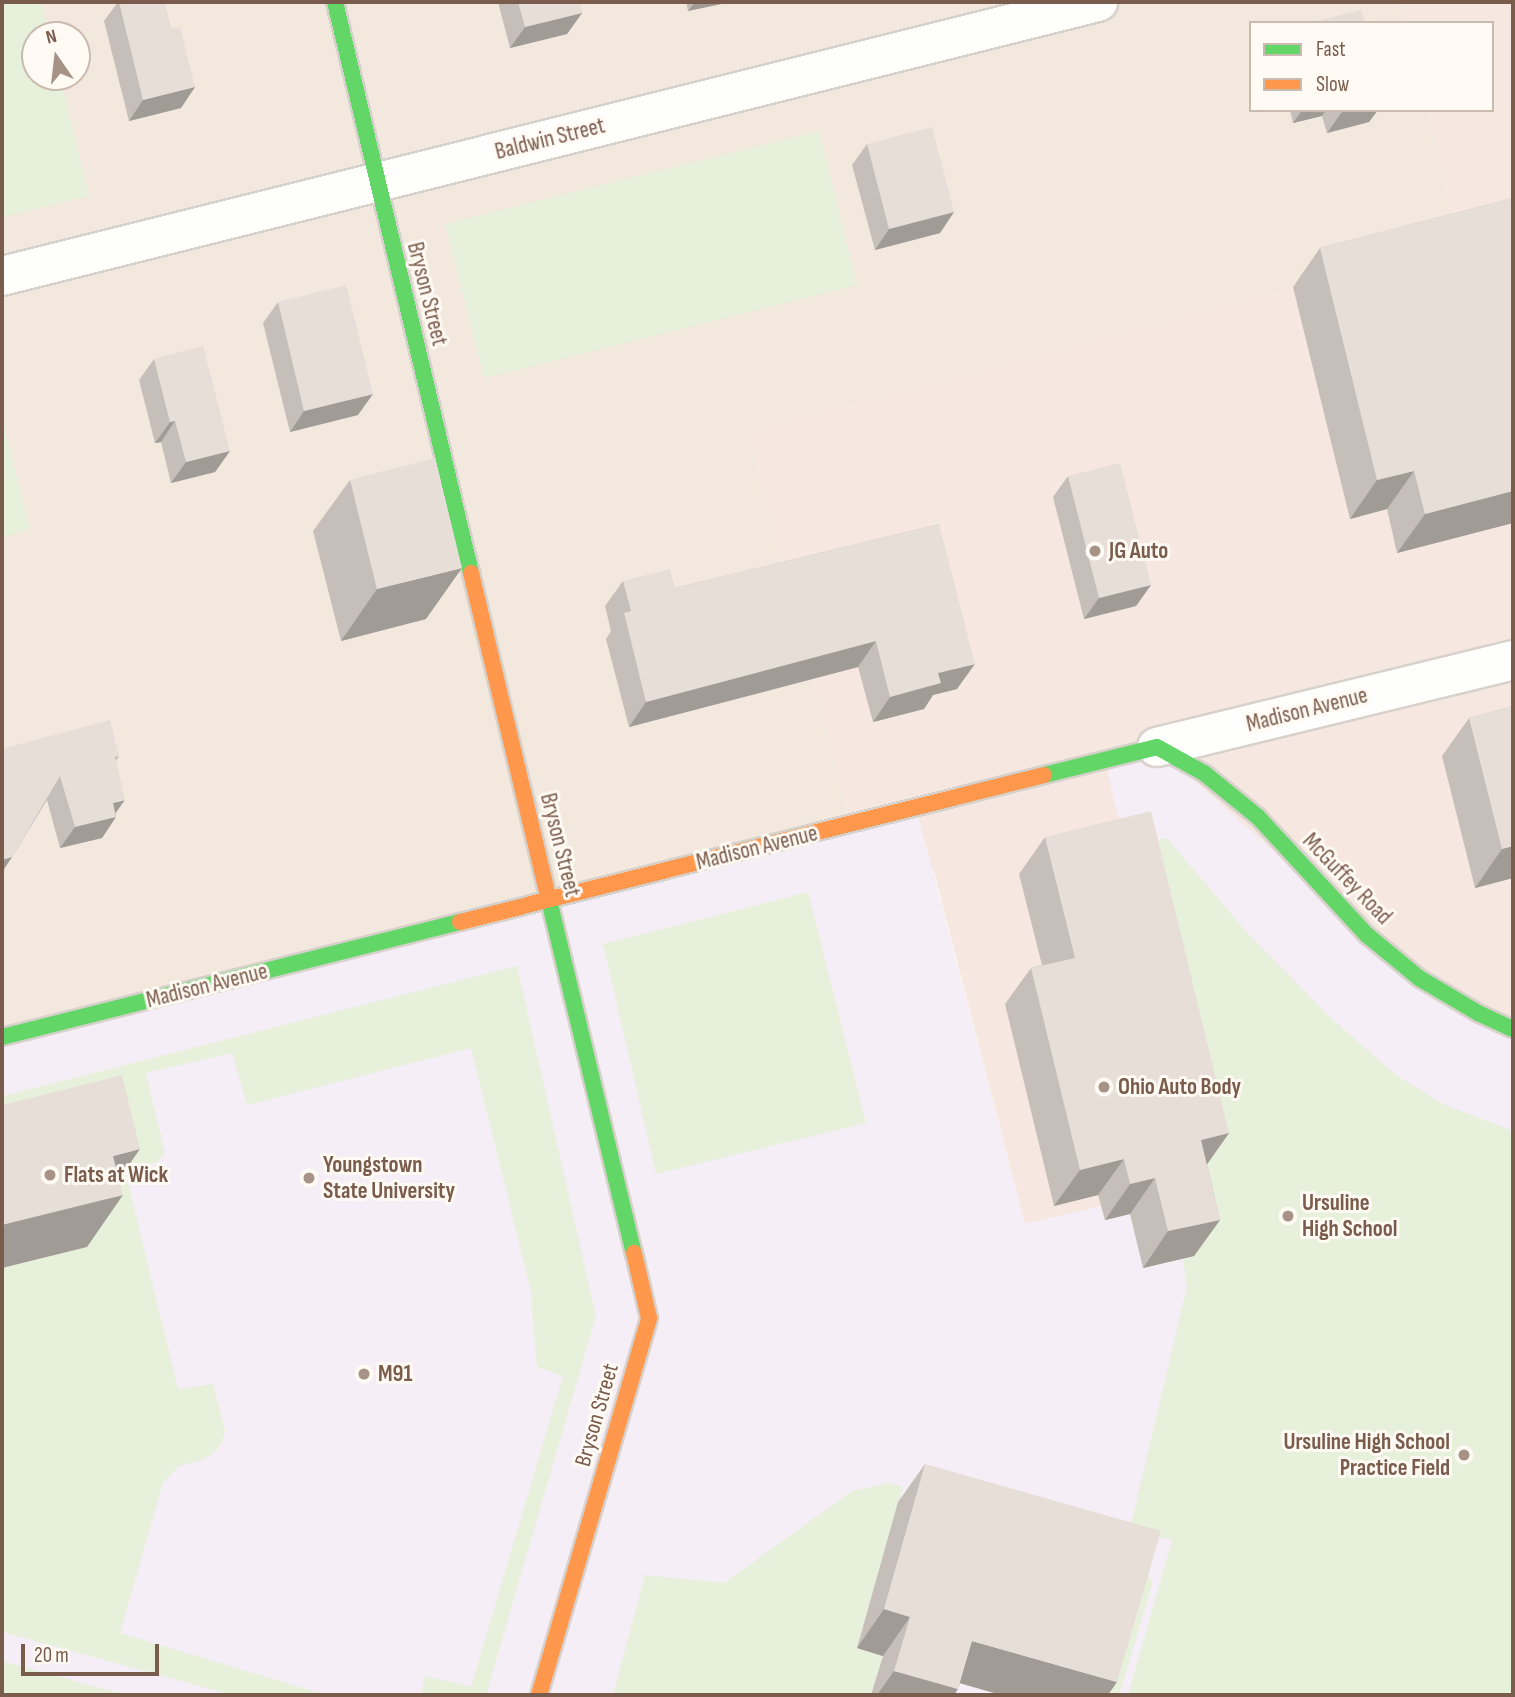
<!DOCTYPE html>
<html>
<head>
<meta charset="utf-8">
<style>
  body { margin:0 }
  #map { position:relative; width:1515px; height:1697px; overflow:hidden; background:#f9f5f0; font-family:"Sofia Sans Condensed",sans-serif }
  div>[style] { position:absolute }
  .residential>* { inset:0; background:#f2e8de }
  .commercial>* { inset:0; background:#f6e8e1 }
  .education>* { inset:0; background:#f6eef6 }
  .green>* { inset:0; background:#e7f0db }
  .roads { filter:drop-shadow(2px 0 #d7d1cb) drop-shadow(-2px 0 #d7d1cb) drop-shadow(0 2px #d7d1cb) drop-shadow(0 -2px #d7d1cb) }
  .street>* { height:38px; margin:-19px; padding:0 19px; transform-origin:19px; border-radius:19px; background:#fefefd }
  .fast>* { height:16px; margin:-8px; padding:0 8px; transform-origin:8px; border-radius:8px; background:#63d668 }
  .slow>* { height:16px; margin:-8px; padding:0 8px; transform-origin:8px; border-radius:8px; background:#ff974d }
  .wall>* { inset:0; background:#c6bfb9 }
  .shaded-wall>* { inset:0; background:#a19b96 }
  .building>* { inset:0; background:#e6ded7 }
  .dots>* { width:19px; height:19px; translate:-50% -50%; box-sizing:border-box; border:4px solid #fffaf3; border-radius:50% }
  span { translate:-50% -50%; white-space:nowrap; text-align:center; line-height:1.15; -webkit-text-stroke:6px #fffaf3; paint-order:stroke }
  .street-label { font-size:23px; color:#7a5c4d }
  .poi-label { font-size:23px; color:#7a5c4d; font-weight:700 }
  .left { translate:0 -50%; text-align:left }
  .right { translate:-100% -50%; text-align:right }
  .frame { position:absolute; inset:0; border:4px solid #7a5c4d; pointer-events:none }
  .legend { position:absolute; left:1249px; top:21px; width:245px; height:91px; box-sizing:border-box; background:#fffaf3; border:2px solid #cabbb1; margin:0; padding:9px 12px; list-style:none; font-size:21px; color:#7a5c4d }
  .legend li { display:flex; align-items:center; gap:14px; height:35px }
  .legend b { width:35px; border:2px solid #cabbb1 }
  .north { position:absolute; left:21px; top:21px; width:70px; height:70px; box-sizing:border-box; background:#fffaf3; border:2px solid #cabbb1; border-radius:50%; rotate:346deg; font-size:19px; font-weight:700; line-height:28px; text-align:center; color:#7a5c4d }
  .north::after { content:''; display:block; margin:auto; width:24px; height:32px; background:#a69286; clip-path:polygon(50% 0,100% 100%,50% 72%,0 100%) }
  .scale { position:absolute; left:21px; top:1644px; width:138px; height:32px; box-sizing:border-box; border:4px solid #7a5c4d; border-top:0; padding-left:9px; font-size:21px; line-height:24px; white-space:nowrap; color:#7a5c4d; -webkit-text-stroke:5px #fffaf3; paint-order:stroke }
</style>
</head>
<body>
<div id="map">
  <div class="residential">
    <div style="clip-path:polygon(evenodd,2px 2px,1402px 2px,1407px 23px,1251px 23px,1251px 110px,1428px 110px,1459px 244px,748px 432px,851px 825px,2px 1037px,2px 2px,35px 35px,77px 35px,77px 77px,35px 77px,35px 35px)"></div>
  </div>
  <div class="commercial">
    <div style="clip-path:polygon(1402px 2px,1513px 2px,1513px 1029px,1206px 1182px,1025px 1224px,934px 871px,851px 825px,748px 432px,1459px 244px,1428px 110px,1492px 110px,1492px 23px,1407px 23px)"></div>
  </div>
  <div class="education">
    <div style="clip-path:polygon(1157px 747px,1367px 935px,1513px 1029px,1513px 1695px,2px 1695px,2px 1037px,916px 808px,1025px 1224px,1205px 1182px,1105px 761px)"></div>
  </div>
  <div class="green">
    <div style="clip-path:polygon(2px 2px,41px 2px,49px 35px,35px 35px,35px 77px,60px 77px,89px 196px,2px 217px)"></div>
    <div style="clip-path:polygon(819px 131px,857px 285px,484px 378px,445px 224px)"></div>
    <div style="clip-path:polygon(2px 417px,30px 530px,2px 537px)"></div>
    <div style="clip-path:polygon(1167px 838px,1248px 934px,1331px 1018px,1396px 1075px,1443px 1104px,1513px 1131px,1513px 1695px,1128px 1695px,1172px 1540px,1131px 1529px,1152px 1584px,1119px 1695px,1097px 1695px,1130px 1528px,1187px 1287px,1125px 848px)"></div>
    <div style="clip-path:polygon(808px 892px,866px 1123px,656px 1174px,603px 944px)"></div>
    <div style="clip-path:polygon(517px 966px,596px 1316px,486px 1695px,421px 1695px,425px 1676px,471px 1687px,563px 1376px,539px 1368px,536px 1362px,531px 1292px,471px 1048px,247px 1105px,232px 1053px,146px 1073px,165px 1153px,157px 1162px,125px 1170px,178px 1389px,213px 1384px,225px 1429px,223px 1440px,216px 1451px,205px 1459px,179px 1466px,163px 1483px,120px 1633px,326px 1695px,232px 1695px,2px 1632px,2px 1268px,86px 1247px,2px 1148px,2px 1096px)"></div>
    <div style="clip-path:polygon(889px 1483px,903px 1487px,857px 1647px,883px 1656px,871px 1695px,613px 1695px,645px 1575px,724px 1583px,852px 1491px)"></div>
    <div style="clip-path:polygon(2px 1661px,126px 1695px,2px 1695px)"></div>
  </div>
  <div class="roads">
    <div class="street">
      <div style="left:2px;top:276px;width:1130px;rotate:-14.04deg"></div>
      <div style="left:1157px;top:747px;width:366px;rotate:-13.7deg"></div>
    </div>
    <div class="fast">
      <div style="left:335px;top:2px;width:587px;rotate:76.6deg"></div>
      <div style="left:1044px;top:775px;width:116px;rotate:-13.9deg"></div>
      <div style="left:1157px;top:747px;width:54px;rotate:29deg"></div>
      <div style="left:1204px;top:773px;width:70px;rotate:39.2deg"></div>
      <div style="left:1258px;top:817px;width:161px;rotate:47.3deg"></div>
      <div style="left:1367px;top:935px;width:67px;rotate:39.6deg"></div>
      <div style="left:1419px;top:978px;width:69px;rotate:30.7deg"></div>
      <div style="left:1478px;top:1013px;width:38px;rotate:25deg"></div>
      <div style="left:548px;top:896px;width:367px;rotate:76.5deg"></div>
      <div style="left:2px;top:1037px;width:472px;rotate:-14.1deg"></div>
    </div>
    <div class="slow">
      <div style="left:471px;top:573px;width:332px;rotate:76.6deg"></div>
      <div style="left:460px;top:922px;width:602px;rotate:-14.13deg"></div>
      <div style="left:539px;top:1695px;width:393px;rotate:-73.7deg"></div>
      <div style="left:649px;top:1318px;width:67px;rotate:-103deg"></div>
    </div>
  </div>
  <div class="wall">
    <div style="clip-path:polygon(118px 2px,164px 2px,171px 29px,195px 87px,181px 108px,129px 121px,104px 21px)"></div>
    <div style="clip-path:polygon(498px 2px,579px 2px,582px 13px,567px 34px,510px 48px)"></div>
    <div style="clip-path:polygon(686px 2px,731px 2px,688px 11px)"></div>
    <div style="clip-path:polygon(1290px 110px,1378px 110px,1369px 122px,1327px 133px,1322px 116px,1293px 123px)"></div>
    <div style="clip-path:polygon(867px 144px,954px 212px,940px 233px,875px 250px,852px 165px)"></div>
    <div style="clip-path:polygon(1513px 198px,1513px 523px,1397px 553px,1387px 509px,1350px 519px,1293px 287px,1320px 248px)"></div>
    <div style="clip-path:polygon(278px 302px,358px 415px,290px 432px,263px 323px)"></div>
    <div style="clip-path:polygon(154px 359px,230px 451px,215px 472px,171px 483px,161px 442px,155px 443px,139px 380px)"></div>
    <div style="clip-path:polygon(1068px 476px,1151px 585px,1136px 606px,1084px 619px,1053px 497px)"></div>
    <div style="clip-path:polygon(350px 480px,426px 619px,341px 641px,313px 531px)"></div>
    <div style="clip-path:polygon(939px 524px,957px 689px,933px 695px,924px 709px,873px 722px,858px 667px,629px 727px,606px 639px,611px 631px,605px 606px,623px 581px,675px 588px)"></div>
    <div style="clip-path:polygon(1513px 706px,1513px 878px,1475px 888px,1442px 756px,1469px 718px)"></div>
    <div style="clip-path:polygon(2px 749px,119px 756px,116px 761px,116px 817px,102px 838px,60px 848px,47px 800px,12px 857px,2px 872px)"></div>
    <div style="clip-path:polygon(1045px 837px,1229px 1133px,1207px 1164px,1220px 1220px,1194px 1256px,1143px 1268px,1130px 1214px,1105px 1220px,1098px 1195px,1054px 1206px,1005px 1004px,1031px 968px,1042px 965px,1019px 874px)"></div>
    <div style="clip-path:polygon(925px 1464px,960px 1684px,954px 1695px,871px 1695px,883px 1656px,857px 1648px,898px 1502px)"></div>
  </div>
  <div class="shaded-wall">
    <div style="clip-path:polygon(695px 2px,731px 2px,688px 11px)"></div>
    <div style="clip-path:polygon(582px 13px,567px 34px,510px 48px,525px 27px)"></div>
    <div style="clip-path:polygon(195px 87px,181px 108px,129px 121px,143px 100px)"></div>
    <div style="clip-path:polygon(1302px 110px,1326px 110px,1322px 116px,1293px 123px)"></div>
    <div style="clip-path:polygon(1350px 110px,1378px 110px,1369px 122px,1327px 133px,1342px 112px)"></div>
    <div style="clip-path:polygon(954px 212px,940px 233px,875px 250px,889px 229px)"></div>
    <div style="clip-path:polygon(373px 394px,358px 415px,290px 432px,304px 411px)"></div>
    <div style="clip-path:polygon(175px 421px,161px 442px,155px 443px,170px 422px)"></div>
    <div style="clip-path:polygon(230px 451px,215px 472px,171px 483px,186px 462px)"></div>
    <div style="clip-path:polygon(1414px 471px,1387px 509px,1350px 519px,1377px 480px)"></div>
    <div style="clip-path:polygon(1513px 491px,1513px 523px,1397px 553px,1425px 514px)"></div>
    <div style="clip-path:polygon(462px 568px,426px 619px,341px 641px,377px 589px)"></div>
    <div style="clip-path:polygon(1151px 585px,1136px 606px,1084px 619px,1099px 598px)"></div>
    <div style="clip-path:polygon(876px 641px,858px 667px,629px 727px,646px 702px)"></div>
    <div style="clip-path:polygon(975px 664px,957px 689px,933px 695px,924px 709px,873px 722px,890px 697px,938px 673px)"></div>
    <div style="clip-path:polygon(125px 800px,112px 818px,116px 817px,102px 838px,60px 848px,75px 827px,113px 803px)"></div>
    <div style="clip-path:polygon(1513px 846px,1513px 878px,1475px 888px,1502px 849px)"></div>
    <div style="clip-path:polygon(12px 857px,2px 872px,2px 860px)"></div>
    <div style="clip-path:polygon(1229px 1133px,1203px 1170px,1201px 1140px)"></div>
    <div style="clip-path:polygon(140px 1149px,105px 1199px,123px 1195px,87px 1247px,2px 1268px,2px 1225px,113px 1156px)"></div>
    <div style="clip-path:polygon(1124px 1159px,1098px 1195px,1054px 1206px,1080px 1170px)"></div>
    <div style="clip-path:polygon(1155px 1178px,1130px 1214px,1105px 1220px,1130px 1184px)"></div>
    <div style="clip-path:polygon(1220px 1220px,1194px 1256px,1143px 1268px,1168px 1231px)"></div>
    <div style="clip-path:polygon(884px 1609px,910px 1617px,883px 1656px,857px 1648px)"></div>
    <div style="clip-path:polygon(972px 1641px,1117px 1682px,1108px 1695px,1001px 1695px,945px 1679px)"></div>
    <div style="clip-path:polygon(894px 1671px,958px 1689px,954px 1695px,877px 1695px)"></div>
  </div>
  <div class="building">
    <div style="clip-path:polygon(119px 2px,164px 2px,171px 29px,180px 27px,195px 87px,143px 100px)"></div>
    <div style="clip-path:polygon(518px 2px,579px 2px,582px 13px,525px 27px)"></div>
    <div style="clip-path:polygon(1361px 10px,1365px 23px,1309px 23px)"></div>
    <div style="clip-path:polygon(932px 127px,954px 212px,889px 229px,867px 144px)"></div>
    <div style="clip-path:polygon(1513px 198px,1513px 491px,1425px 514px,1414px 471px,1377px 480px,1320px 248px)"></div>
    <div style="clip-path:polygon(346px 285px,373px 394px,304px 411px,278px 302px)"></div>
    <div style="clip-path:polygon(203px 346px,230px 451px,186px 462px,175px 421px,170px 422px,154px 359px)"></div>
    <div style="clip-path:polygon(435px 458px,462px 568px,377px 589px,350px 480px)"></div>
    <div style="clip-path:polygon(1120px 463px,1151px 585px,1099px 598px,1068px 476px)"></div>
    <div style="clip-path:polygon(939px 524px,975px 664px,938px 673px,941px 683px,890px 697px,876px 641px,646px 702px,624px 613px,631px 611px,623px 581px,670px 569px,675px 588px)"></div>
    <div style="clip-path:polygon(1513px 706px,1513px 846px,1502px 849px,1469px 718px)"></div>
    <div style="clip-path:polygon(110px 720px,119px 756px,115px 757px,125px 800px,113px 803px,116px 817px,75px 827px,60px 776px,12px 857px,2px 860px,2px 749px)"></div>
    <div style="clip-path:polygon(1151px 811px,1229px 1133px,1201px 1140px,1220px 1220px,1168px 1231px,1155px 1178px,1130px 1184px,1124px 1159px,1080px 1170px,1031px 968px,1075px 958px,1045px 837px)"></div>
    <div style="clip-path:polygon(122px 1075px,140px 1149px,113px 1156px,123px 1195px,2px 1225px,2px 1105px)"></div>
    <div style="clip-path:polygon(925px 1464px,1161px 1531px,1117px 1682px,972px 1641px,958px 1689px,894px 1671px,910px 1617px,884px 1609px)"></div>
  </div>
  <div class="dots">
    <div style="left:1095px;top:551px;background:#a69286"></div>
    <div style="left:1104px;top:1087px;background:#a69286"></div>
    <div style="left:50px;top:1175px;background:#a69286"></div>
    <div style="left:309px;top:1178px;background:#a69286"></div>
    <div style="left:1288px;top:1216px;background:#a69286"></div>
    <div style="left:364px;top:1374px;background:#a69286"></div>
    <div style="left:1464px;top:1455px;background:#a69286"></div>
  </div>
  <div class="street-label">
    <span style="left:550px;top:139px;rotate:-14deg">Baldwin Street</span>
    <span style="left:427px;top:294px;rotate:76deg">Bryson Street</span>
    <span style="left:1307px;top:710px;rotate:-14deg">Madison Avenue</span>
    <span style="left:560px;top:845px;rotate:76deg">Bryson Street</span>
    <span style="left:757px;top:848px;rotate:-14deg">Madison Avenue</span>
    <span style="left:1347px;top:879px;rotate:46deg">McGuffey Road</span>
    <span style="left:207px;top:986px;rotate:-14deg">Madison Avenue</span>
    <span style="left:597px;top:1415px;rotate:-74deg">Bryson Street</span>
  </div>
  <div class="poi-label">
    <span class="left" style="left:1109px;top:551px">JG Auto</span>
    <span class="left" style="left:1118px;top:1087px">Ohio Auto Body</span>
    <span class="left" style="left:323px;top:1178px">Youngstown<br>State University</span>
    <span class="left" style="left:64px;top:1175px">Flats at Wick</span>
    <span class="left" style="left:1302px;top:1216px">Ursuline<br>High School</span>
    <span class="left" style="left:378px;top:1374px">M91</span>
    <span class="right" style="left:1450px;top:1455px">Ursuline High School<br>Practice Field</span>
  </div>
  <div class="frame"></div>
  <ul class="legend">
  <li><b style="height:9px;background:#63d668"></b>Fast</li>
  <li><b style="height:9px;background:#ff974d"></b>Slow</li>
  </ul>
  <div class="north">N</div>
  <div class="scale">20 m</div>
</div>
</body>
</html>
